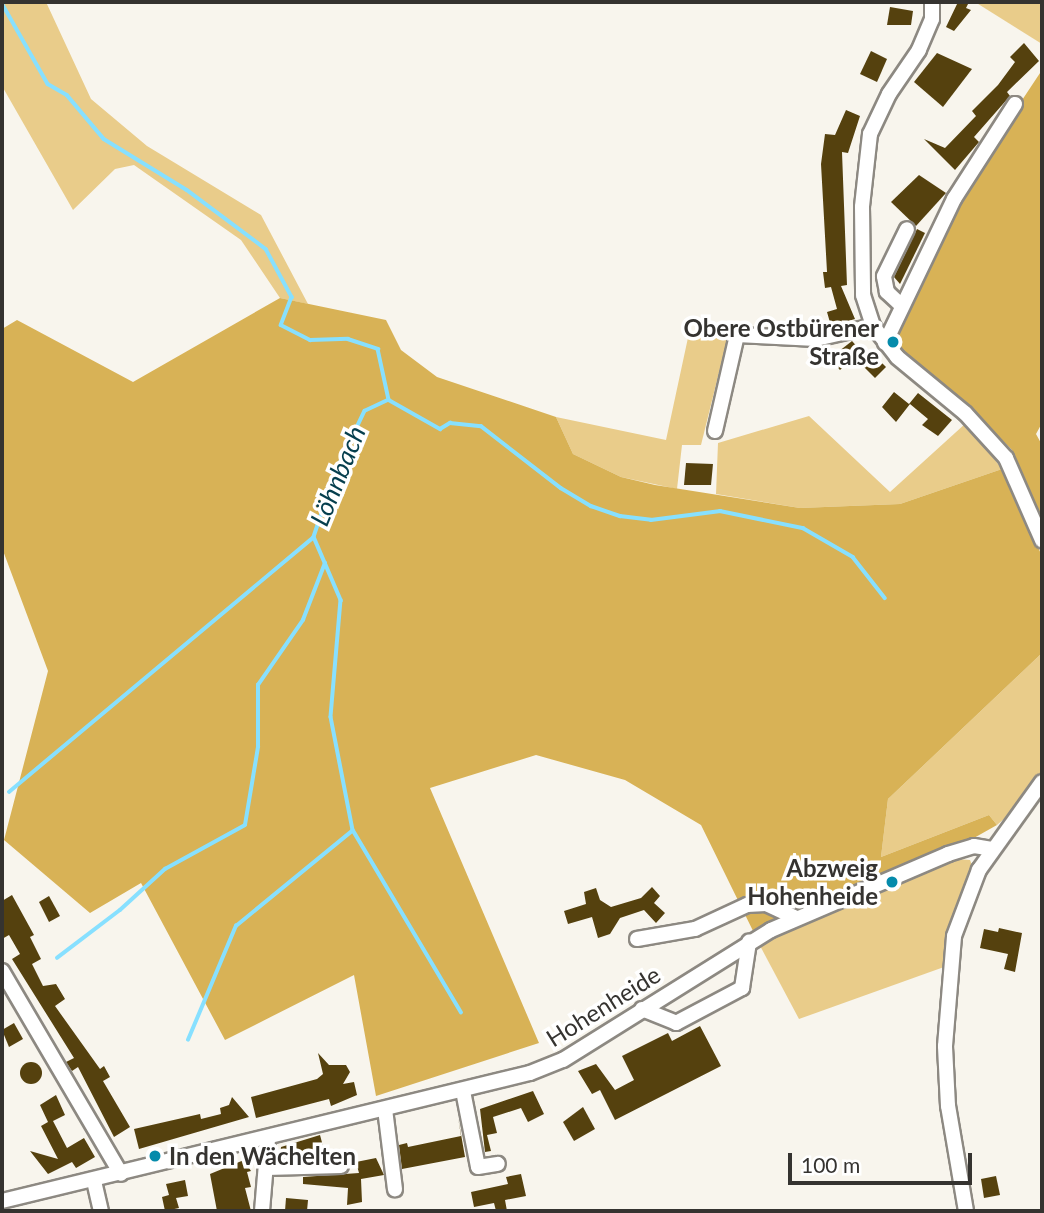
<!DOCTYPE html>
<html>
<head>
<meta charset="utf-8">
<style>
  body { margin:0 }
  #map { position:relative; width:1044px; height:1213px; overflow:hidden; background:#f8f5ed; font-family:Lato,sans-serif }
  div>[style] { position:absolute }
  .green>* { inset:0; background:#e9cc8a }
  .forest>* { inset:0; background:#d8b256 }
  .stream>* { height:3.5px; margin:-1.75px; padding:0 1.75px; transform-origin:1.75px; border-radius:1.75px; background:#87e0ff }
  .building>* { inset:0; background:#55410e }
  .round { border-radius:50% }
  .roads { filter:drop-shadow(2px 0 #8d8982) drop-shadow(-2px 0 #8d8982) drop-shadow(0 2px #8d8982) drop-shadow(0 -2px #8d8982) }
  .minor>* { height:14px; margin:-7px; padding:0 7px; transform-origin:7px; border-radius:7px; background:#fff }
  .dots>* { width:19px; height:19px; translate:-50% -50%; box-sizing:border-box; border:4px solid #fff; border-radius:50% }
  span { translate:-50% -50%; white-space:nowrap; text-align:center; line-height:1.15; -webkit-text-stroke:7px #fff; paint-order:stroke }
  .poi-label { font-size:24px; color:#353330; font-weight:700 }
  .right { translate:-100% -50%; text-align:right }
  .left { translate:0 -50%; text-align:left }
  .street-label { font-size:24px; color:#353330 }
  .water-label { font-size:26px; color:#053e4d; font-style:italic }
  .frame { position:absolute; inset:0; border:4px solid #353330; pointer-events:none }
  .scale { position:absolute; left:788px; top:1153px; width:184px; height:32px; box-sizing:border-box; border:4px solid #353330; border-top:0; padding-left:9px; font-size:21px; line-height:24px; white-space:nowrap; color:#353330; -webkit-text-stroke:5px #fff; paint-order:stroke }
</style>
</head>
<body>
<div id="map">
  <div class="green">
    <div style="clip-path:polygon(2px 2px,46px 2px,91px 99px,147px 146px,261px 215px,308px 304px,280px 298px,241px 240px,134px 165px,115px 169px,73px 210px,2px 86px)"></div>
    <div style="clip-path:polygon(975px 2px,1042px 2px,1042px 44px)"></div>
    <div style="clip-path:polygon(689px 333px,727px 340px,701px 445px,682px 445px,677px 489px,621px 477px,573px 454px,556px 417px,666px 440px)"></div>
    <div style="clip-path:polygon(809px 416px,890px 492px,966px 423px,1002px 469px,900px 504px,800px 508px,716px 494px,718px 443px)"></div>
    <div style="clip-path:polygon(1042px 653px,1042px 770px,1020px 805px,997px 825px,989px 815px,881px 857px,888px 799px)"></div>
    <div style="clip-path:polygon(956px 859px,970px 860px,973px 868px,944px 967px,799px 1019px,757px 940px,862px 890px)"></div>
  </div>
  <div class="forest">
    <div style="clip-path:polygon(1042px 70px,1042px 423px,1036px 434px,1042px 445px,1042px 520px,1012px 450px,971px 408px,891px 344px,971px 177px)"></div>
    <div style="clip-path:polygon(280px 298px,386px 320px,401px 350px,437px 377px,556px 417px,573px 454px,621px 477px,655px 485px,800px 508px,900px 504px,1002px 469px,1042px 556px,1042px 653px,888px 799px,881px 857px,989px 815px,997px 825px,949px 852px,756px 937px,701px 825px,625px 780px,536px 755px,430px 788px,539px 1043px,376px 1096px,354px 975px,225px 1040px,141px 883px,90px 913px,4px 840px,48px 671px,2px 548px,2px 329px,17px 320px,133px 382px)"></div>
  </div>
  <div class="stream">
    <div style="left:2px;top:3px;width:93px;rotate:60.4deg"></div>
    <div style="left:48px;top:84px;width:22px;rotate:30deg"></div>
    <div style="left:67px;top:95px;width:57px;rotate:49.9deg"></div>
    <div style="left:104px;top:139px;width:97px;rotate:31.6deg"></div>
    <div style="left:187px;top:190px;width:99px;rotate:36.8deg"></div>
    <div style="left:266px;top:249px;width:55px;rotate:61.6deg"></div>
    <div style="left:292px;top:297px;width:30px;rotate:111deg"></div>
    <div style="left:281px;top:325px;width:33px;rotate:27deg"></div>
    <div style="left:310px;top:340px;width:38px;rotate:-2deg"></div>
    <div style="left:348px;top:339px;width:32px;rotate:18deg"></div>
    <div style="left:378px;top:349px;width:52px;rotate:77.8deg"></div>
    <div style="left:389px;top:400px;width:26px;rotate:155deg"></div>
    <div style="left:365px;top:411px;width:68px;rotate:115.4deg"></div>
    <div style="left:336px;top:472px;width:69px;rotate:108.7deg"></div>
    <div style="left:314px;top:537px;width:69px;rotate:66.8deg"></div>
    <div style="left:341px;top:600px;width:117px;rotate:94.9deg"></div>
    <div style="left:331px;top:717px;width:115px;rotate:79deg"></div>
    <div style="left:353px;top:830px;width:212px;rotate:59.3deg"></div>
    <div style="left:389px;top:400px;width:59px;rotate:29.6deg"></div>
    <div style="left:440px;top:429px;width:12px;rotate:-31deg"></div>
    <div style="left:450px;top:423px;width:31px;rotate:6deg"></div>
    <div style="left:481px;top:426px;width:101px;rotate:37.8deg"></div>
    <div style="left:561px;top:488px;width:35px;rotate:31deg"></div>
    <div style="left:591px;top:506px;width:31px;rotate:19deg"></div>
    <div style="left:620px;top:516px;width:31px;rotate:7deg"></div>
    <div style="left:651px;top:520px;width:70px;rotate:-7.4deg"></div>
    <div style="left:720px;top:511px;width:85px;rotate:11.6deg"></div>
    <div style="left:803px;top:528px;width:58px;rotate:30.1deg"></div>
    <div style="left:853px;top:557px;width:52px;rotate:52deg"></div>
    <div style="left:9px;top:792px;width:396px;rotate:-39.9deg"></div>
    <div style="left:57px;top:958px;width:79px;rotate:-37.3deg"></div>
    <div style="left:120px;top:910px;width:61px;rotate:-42.3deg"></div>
    <div style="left:165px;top:869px;width:91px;rotate:-28.8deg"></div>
    <div style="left:245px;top:825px;width:79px;rotate:-80.5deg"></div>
    <div style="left:258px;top:747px;width:62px;rotate:-90deg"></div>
    <div style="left:258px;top:685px;width:79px;rotate:-55.3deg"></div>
    <div style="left:303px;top:620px;width:61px;rotate:-68.9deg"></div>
    <div style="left:188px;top:1040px;width:124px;rotate:-67.2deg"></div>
    <div style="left:236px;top:926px;width:150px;rotate:-39.3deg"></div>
  </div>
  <div class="building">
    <div style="clip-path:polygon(958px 2px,969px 2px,966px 8px,971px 10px,954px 31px,946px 27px)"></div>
    <div style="clip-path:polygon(890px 7px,913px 11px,911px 25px,887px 25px)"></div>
    <div style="clip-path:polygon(1024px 43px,1039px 61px,1007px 92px,1010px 96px,974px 137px,979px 142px,955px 170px,924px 139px,945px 148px,976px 116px,972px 111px,998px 85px,1015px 62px,1010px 57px)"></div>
    <div style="clip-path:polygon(871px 51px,887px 59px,877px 82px,860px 74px)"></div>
    <div style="clip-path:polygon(937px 53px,972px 69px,943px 107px,914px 82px)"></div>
    <div style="clip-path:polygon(846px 110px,860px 116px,848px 153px,842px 152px,847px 285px,841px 286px,855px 319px,831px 326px,827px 312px,837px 309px,831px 287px,825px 288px,823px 272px,827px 272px,821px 164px,825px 134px,835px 135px)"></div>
    <div style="clip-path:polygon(919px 175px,946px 193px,916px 226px,891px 202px)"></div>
    <div style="clip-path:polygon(917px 229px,925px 233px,900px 284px,894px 277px)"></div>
    <div style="clip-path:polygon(852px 341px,861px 351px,840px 370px,829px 359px)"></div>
    <div style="clip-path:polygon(874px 355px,886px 367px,875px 378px,863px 366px)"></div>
    <div style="clip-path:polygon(894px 392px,909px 404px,918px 393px,952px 420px,938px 436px,922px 425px,928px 419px,910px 404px,896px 422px,882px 407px)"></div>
    <div style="clip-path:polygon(686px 463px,713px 464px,711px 485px,684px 485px)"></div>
    <div style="clip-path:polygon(652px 887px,660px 896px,654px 903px,665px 913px,656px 923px,644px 910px,620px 918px,610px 934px,598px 938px,592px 917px,568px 924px,564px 911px,586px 904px,584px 892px,596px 888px,600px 900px,611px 907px,641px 898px)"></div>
    <div style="clip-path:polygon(12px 895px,34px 935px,30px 937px,41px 959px,32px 964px,43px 986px,56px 984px,65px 999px,55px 1006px,100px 1069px,104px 1066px,110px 1077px,103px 1081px,130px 1127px,114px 1137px,78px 1067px,72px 1071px,66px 1062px,74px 1058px,12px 959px,20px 954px,9px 935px,2px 939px,2px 901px)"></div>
    <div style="clip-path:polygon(49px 896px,60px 916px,49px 922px,39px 902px)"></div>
    <div style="clip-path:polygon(999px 928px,1022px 933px,1015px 972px,1004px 969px,1008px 954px,980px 948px,984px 929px,998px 932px)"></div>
    <div style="clip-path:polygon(14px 1023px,23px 1039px,9px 1047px,2px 1030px)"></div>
    <div style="clip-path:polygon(700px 1026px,721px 1066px,615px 1120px,600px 1090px,592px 1094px,578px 1071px,596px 1064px,615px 1090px,634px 1080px,622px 1056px,668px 1033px,672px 1041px)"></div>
    <div style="clip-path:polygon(318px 1053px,329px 1065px,346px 1065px,350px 1072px,343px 1084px,354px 1082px,357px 1095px,331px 1106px,329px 1099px,256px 1118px,251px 1097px,317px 1079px,323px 1074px)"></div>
    <div class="round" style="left:20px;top:1062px;width:22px;height:22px"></div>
    <div style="clip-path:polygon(533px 1091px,544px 1114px,528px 1122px,521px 1108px,493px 1117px,497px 1133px,487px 1135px,491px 1151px,485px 1152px,480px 1109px)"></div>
    <div style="clip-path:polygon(56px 1095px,65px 1115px,53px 1121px,67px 1148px,84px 1138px,95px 1157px,76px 1168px,72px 1162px,48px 1174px,30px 1151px,58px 1159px,41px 1126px,48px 1122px,40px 1105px)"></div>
    <div style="clip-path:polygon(232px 1097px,249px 1117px,139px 1149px,134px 1129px,200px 1114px,201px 1119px,221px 1114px,220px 1108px,229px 1105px)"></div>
    <div style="clip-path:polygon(583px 1107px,595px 1129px,574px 1141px,563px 1122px)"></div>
    <div style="clip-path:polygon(458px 1117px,465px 1157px,402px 1169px,399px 1145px,407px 1143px,408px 1147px,461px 1136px)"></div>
    <div style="clip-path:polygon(320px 1135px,324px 1150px,280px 1158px,281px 1147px)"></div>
    <div style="clip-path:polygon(376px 1158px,384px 1175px,361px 1179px,362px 1202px,347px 1205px,348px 1188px,303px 1184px,303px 1177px,359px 1173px,356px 1162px)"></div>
    <div style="clip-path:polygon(244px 1160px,251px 1171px,247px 1172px,251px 1187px,245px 1188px,251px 1211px,217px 1211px,210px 1174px)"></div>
    <div style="clip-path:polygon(521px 1174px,526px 1196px,505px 1200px,507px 1211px,496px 1211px,494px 1203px,474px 1207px,471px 1192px,508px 1184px,506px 1177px)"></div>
    <div style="clip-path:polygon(996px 1176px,1000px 1195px,984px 1198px,981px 1179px)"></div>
    <div style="clip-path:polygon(185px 1180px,188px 1196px,176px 1198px,179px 1208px,165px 1211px,162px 1197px,169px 1195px,166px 1184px)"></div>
    <div style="clip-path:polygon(286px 1198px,308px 1200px,307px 1211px,285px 1211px)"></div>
  </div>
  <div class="roads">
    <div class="minor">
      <div style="left:932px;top:2px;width:17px;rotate:90deg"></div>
      <div style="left:932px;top:19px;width:34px;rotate:113deg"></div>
      <div style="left:919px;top:50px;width:53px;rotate:124.3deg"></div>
      <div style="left:889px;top:94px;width:44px;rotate:115.4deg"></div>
      <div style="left:870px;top:134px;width:73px;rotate:96.3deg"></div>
      <div style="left:862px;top:207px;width:88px;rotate:89.3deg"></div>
      <div style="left:863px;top:295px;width:33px;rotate:72deg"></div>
      <div style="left:873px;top:326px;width:39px;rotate:52deg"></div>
      <div style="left:897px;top:357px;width:88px;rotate:39.5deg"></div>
      <div style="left:965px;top:413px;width:61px;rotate:47.7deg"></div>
      <div style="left:1006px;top:458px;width:90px;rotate:66.3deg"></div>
      <div style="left:902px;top:306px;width:21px;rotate:-137deg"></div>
      <div style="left:887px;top:292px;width:16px;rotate:-101deg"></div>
      <div style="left:884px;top:276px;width:52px;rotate:-63.9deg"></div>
      <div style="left:885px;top:343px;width:160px;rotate:-64.4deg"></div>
      <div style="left:954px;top:199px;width:113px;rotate:-57.3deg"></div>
      <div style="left:715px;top:431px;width:98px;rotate:-77.1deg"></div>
      <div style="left:737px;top:335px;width:79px;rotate:2.9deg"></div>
      <div style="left:816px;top:339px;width:58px;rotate:-12.8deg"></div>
      <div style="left:637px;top:939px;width:59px;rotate:-9.8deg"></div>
      <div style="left:695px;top:929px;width:57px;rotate:-24.8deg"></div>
      <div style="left:747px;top:905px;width:19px;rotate:-3deg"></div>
      <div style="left:766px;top:904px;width:33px;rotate:25deg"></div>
      <div style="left:2px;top:971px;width:235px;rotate:59.6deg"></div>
      <div style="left:642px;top:1009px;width:37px;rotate:22deg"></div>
      <div style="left:676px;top:1023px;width:75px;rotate:-27.9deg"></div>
      <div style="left:742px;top:988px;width:47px;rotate:-81.3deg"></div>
      <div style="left:463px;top:1091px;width:77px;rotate:78.8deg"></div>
      <div style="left:478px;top:1167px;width:20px;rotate:-9deg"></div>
      <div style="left:385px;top:1109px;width:81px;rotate:82.9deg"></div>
      <div style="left:266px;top:1168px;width:75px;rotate:-1.5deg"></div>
      <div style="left:94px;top:1181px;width:31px;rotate:77deg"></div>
      <div style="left:2px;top:1201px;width:543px;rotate:-13.63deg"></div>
      <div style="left:530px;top:1073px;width:35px;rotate:-22deg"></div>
      <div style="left:563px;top:1060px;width:245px;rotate:-32deg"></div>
      <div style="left:771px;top:930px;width:193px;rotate:-23.2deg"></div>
      <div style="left:948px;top:854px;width:27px;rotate:-17deg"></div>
      <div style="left:974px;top:846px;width:18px;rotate:9deg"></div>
      <div style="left:262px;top:1211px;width:72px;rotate:-85.2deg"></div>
      <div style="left:966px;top:1211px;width:107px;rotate:-99.7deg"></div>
      <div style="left:948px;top:1106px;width:60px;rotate:-92.9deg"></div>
      <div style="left:945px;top:1046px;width:110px;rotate:-85.3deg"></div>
      <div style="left:954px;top:936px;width:71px;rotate:-69.3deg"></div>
      <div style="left:979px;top:870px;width:108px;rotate:-54.4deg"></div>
    </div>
  </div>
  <div class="dots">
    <div style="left:893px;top:342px;background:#058bab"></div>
    <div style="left:892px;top:882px;background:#058bab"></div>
    <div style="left:155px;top:1156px;background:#058bab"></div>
  </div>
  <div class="poi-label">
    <span class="right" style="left:879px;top:342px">Obere Ostbürener<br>Straße</span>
    <span class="right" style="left:878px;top:882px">Abzweig<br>Hohenheide</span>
    <span class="left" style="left:169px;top:1156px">In den Wächelten</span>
  </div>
  <div class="street-label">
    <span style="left:603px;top:1006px;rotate:-32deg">Hohenheide</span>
  </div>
  <div class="water-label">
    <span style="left:338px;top:476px;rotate:-68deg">Löhnbach</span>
  </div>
  <div class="frame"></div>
  <div class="scale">100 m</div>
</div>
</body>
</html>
